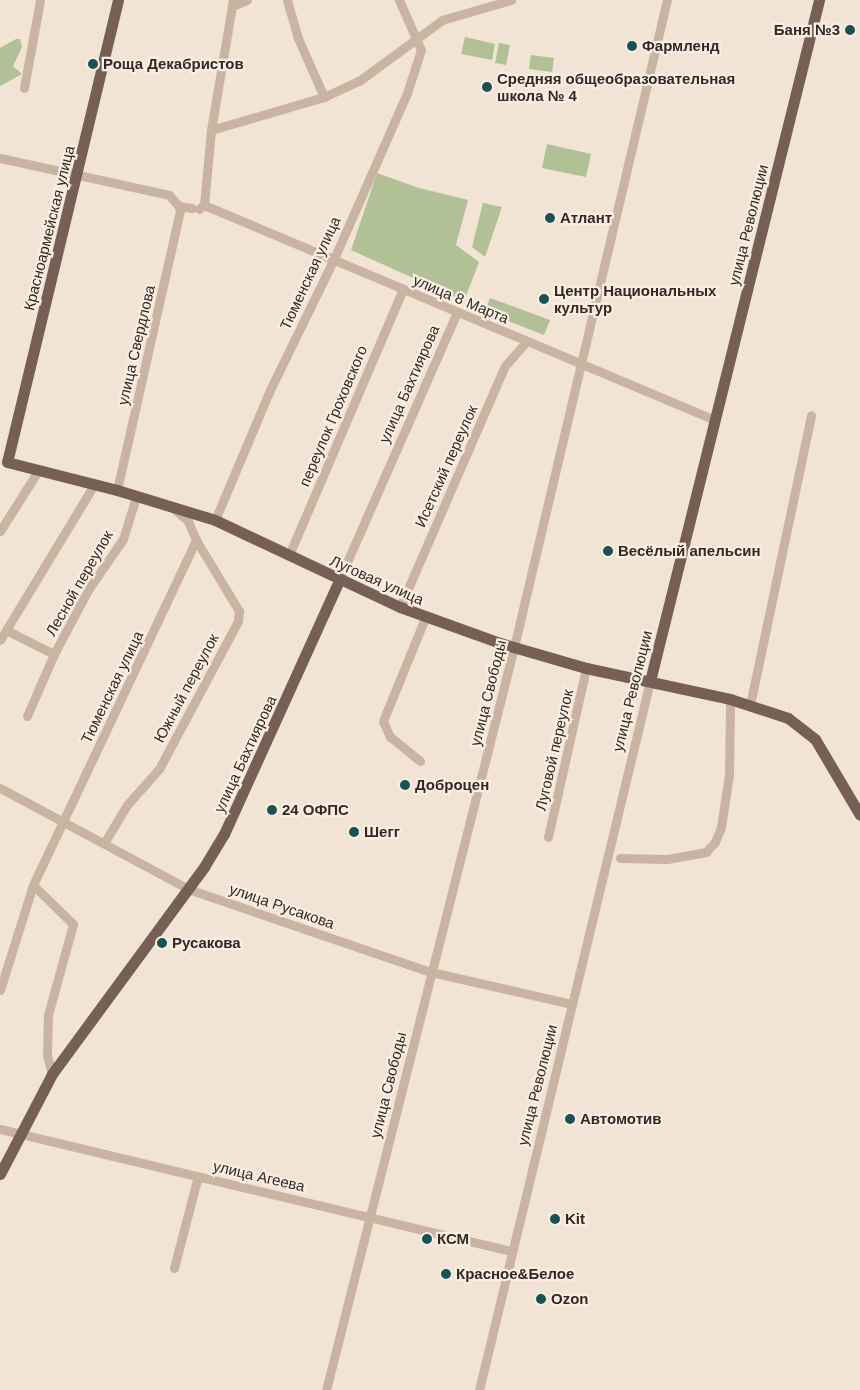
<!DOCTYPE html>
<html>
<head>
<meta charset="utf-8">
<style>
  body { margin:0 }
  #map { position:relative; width:860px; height:1390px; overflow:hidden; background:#f1e4d5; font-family:Arial,sans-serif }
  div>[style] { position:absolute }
  .green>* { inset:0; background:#b2c095 }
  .minor>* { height:9px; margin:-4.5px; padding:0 4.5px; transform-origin:4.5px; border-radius:4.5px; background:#c9b3a1 }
  .major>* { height:11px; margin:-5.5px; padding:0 5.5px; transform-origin:5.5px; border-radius:5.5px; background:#765f55 }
  .dots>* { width:14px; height:14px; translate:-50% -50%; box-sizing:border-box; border:2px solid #f9eee1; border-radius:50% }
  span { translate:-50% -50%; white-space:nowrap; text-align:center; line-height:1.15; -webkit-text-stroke:4.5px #f9eee1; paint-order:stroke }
  .poi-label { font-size:15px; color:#332924; font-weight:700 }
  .right { translate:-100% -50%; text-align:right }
  .left { translate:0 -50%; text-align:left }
  .street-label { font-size:15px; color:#332924 }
</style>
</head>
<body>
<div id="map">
  <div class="green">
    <div style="clip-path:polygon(465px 37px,495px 44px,492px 60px,461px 54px)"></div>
    <div style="clip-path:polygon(16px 39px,20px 39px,22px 47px,13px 66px,22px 74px,0 86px,0 48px)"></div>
    <div style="clip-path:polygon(499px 43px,510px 45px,506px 65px,495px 63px)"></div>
    <div style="clip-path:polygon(531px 55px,554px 58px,552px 72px,529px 69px)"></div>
    <div style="clip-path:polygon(547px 144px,591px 154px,586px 177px,542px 168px)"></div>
    <div style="clip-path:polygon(377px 173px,419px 188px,468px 200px,456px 245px,479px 262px,464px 301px,351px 250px)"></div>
    <div style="clip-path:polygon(483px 203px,502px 207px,485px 257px,472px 247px)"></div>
    <div style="clip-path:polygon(490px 298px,550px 320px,544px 335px,485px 312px)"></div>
  </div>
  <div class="minor">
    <div style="left:287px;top:0;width:37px;rotate:74deg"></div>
    <div style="left:297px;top:36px;width:67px;rotate:66.1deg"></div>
    <div style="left:232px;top:6px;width:16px;rotate:-22deg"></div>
    <div style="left:24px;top:88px;width:89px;rotate:-79.7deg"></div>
    <div style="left:211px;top:130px;width:118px;rotate:-16.3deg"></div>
    <div style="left:324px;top:97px;width:38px;rotate:-25deg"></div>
    <div style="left:359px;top:81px;width:103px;rotate:-36.3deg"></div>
    <div style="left:442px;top:20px;width:72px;rotate:-16.2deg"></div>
    <div style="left:0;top:158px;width:173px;rotate:12.3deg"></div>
    <div style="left:169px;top:195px;width:15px;rotate:48deg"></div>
    <div style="left:179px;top:206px;width:13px;rotate:9deg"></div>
    <div style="left:204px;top:205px;width:75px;rotate:-84.7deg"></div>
    <div style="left:211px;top:130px;width:132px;rotate:-80.4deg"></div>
    <div style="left:199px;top:209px;width:6px;rotate:-39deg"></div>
    <div style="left:204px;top:205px;width:554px;rotate:22.82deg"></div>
    <div style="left:117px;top:490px;width:286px;rotate:-77.3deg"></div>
    <div style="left:180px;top:211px;width:5px;rotate:-101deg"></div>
    <div style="left:215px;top:520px;width:139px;rotate:-67.1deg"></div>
    <div style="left:269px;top:392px;width:146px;rotate:-64deg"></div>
    <div style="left:333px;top:261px;width:184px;rotate:-66.2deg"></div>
    <div style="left:407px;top:93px;width:45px;rotate:-72deg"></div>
    <div style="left:421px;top:50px;width:55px;rotate:-113.7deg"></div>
    <div style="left:0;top:531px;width:71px;rotate:-57.7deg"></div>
    <div style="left:289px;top:555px;width:289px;rotate:-66.8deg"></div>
    <div style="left:339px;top:580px;width:293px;rotate:-66.2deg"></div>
    <div style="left:400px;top:607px;width:263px;rotate:-66.5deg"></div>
    <div style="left:505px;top:366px;width:32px;rotate:-49deg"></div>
    <div style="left:6px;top:630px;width:54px;rotate:26.6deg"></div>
    <div style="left:0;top:640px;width:181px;rotate:-58.8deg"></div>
    <div style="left:750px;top:705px;width:296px;rotate:-78.1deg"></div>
    <div style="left:27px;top:716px;width:68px;rotate:-66.5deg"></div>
    <div style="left:54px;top:654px;width:72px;rotate:-62deg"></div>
    <div style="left:88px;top:590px;width:62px;rotate:-55.5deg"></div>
    <div style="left:123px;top:539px;width:44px;rotate:-72.8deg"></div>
    <div style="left:420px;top:761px;width:38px;rotate:-141deg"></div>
    <div style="left:390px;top:737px;width:17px;rotate:-114deg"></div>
    <div style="left:383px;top:721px;width:111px;rotate:-67.8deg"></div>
    <div style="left:0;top:788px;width:213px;rotate:28.2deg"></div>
    <div style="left:188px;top:889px;width:257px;rotate:18.9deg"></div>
    <div style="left:431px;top:972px;width:145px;rotate:12.8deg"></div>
    <div style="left:548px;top:837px;width:173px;rotate:-77.3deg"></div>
    <div style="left:104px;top:843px;width:44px;rotate:-58.8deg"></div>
    <div style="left:127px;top:805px;width:48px;rotate:-48.4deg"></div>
    <div style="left:159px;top:769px;width:168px;rotate:-61.9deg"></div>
    <div style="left:238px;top:621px;width:10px;rotate:-84deg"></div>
    <div style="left:239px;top:611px;width:83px;rotate:-121.2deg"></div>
    <div style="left:620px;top:858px;width:47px;rotate:1.2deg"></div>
    <div style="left:667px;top:859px;width:40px;rotate:-10deg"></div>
    <div style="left:706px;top:852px;width:13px;rotate:-48deg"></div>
    <div style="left:715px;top:842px;width:16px;rotate:-68deg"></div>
    <div style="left:721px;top:827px;width:53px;rotate:-81.3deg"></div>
    <div style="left:729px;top:775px;width:76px;rotate:-89.2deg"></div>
    <div style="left:0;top:990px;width:110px;rotate:-72.6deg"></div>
    <div style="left:52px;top:1074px;width:20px;rotate:-105deg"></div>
    <div style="left:47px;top:1055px;width:40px;rotate:-88.6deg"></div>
    <div style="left:48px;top:1015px;width:94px;rotate:-74.6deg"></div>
    <div style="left:73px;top:924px;width:56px;rotate:-135.7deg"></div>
    <div style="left:33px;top:885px;width:382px;rotate:-64.7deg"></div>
    <div style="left:196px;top:540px;width:21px;rotate:-113deg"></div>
    <div style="left:188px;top:521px;width:23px;rotate:-139deg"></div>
    <div style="left:0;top:1129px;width:525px;rotate:13.43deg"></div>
    <div style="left:174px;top:1268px;width:95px;rotate:-75.4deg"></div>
    <div style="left:326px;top:1390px;width:766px;rotate:-75.8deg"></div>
    <div style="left:514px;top:647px;width:665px;rotate:-76.7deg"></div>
    <div style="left:479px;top:1390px;width:729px;rotate:-76.44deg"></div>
  </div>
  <div class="major">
    <div style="left:118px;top:0;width:475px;rotate:103.5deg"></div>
    <div style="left:7px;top:462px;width:114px;rotate:14.3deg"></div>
    <div style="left:117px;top:490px;width:102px;rotate:17deg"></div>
    <div style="left:215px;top:520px;width:204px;rotate:25.2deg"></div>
    <div style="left:400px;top:607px;width:106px;rotate:19.8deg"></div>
    <div style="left:500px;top:643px;width:90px;rotate:16.2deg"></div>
    <div style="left:586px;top:668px;width:147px;rotate:12.1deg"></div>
    <div style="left:730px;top:699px;width:61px;rotate:18.1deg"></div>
    <div style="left:788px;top:718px;width:34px;rotate:38deg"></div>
    <div style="left:815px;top:739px;width:88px;rotate:59.4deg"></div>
    <div style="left:650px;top:681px;width:702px;rotate:-76.06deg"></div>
    <div style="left:0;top:1174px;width:113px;rotate:-62.5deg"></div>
    <div style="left:52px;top:1074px;width:257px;rotate:-53.7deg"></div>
    <div style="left:204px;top:867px;width:39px;rotate:-59deg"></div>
    <div style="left:224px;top:834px;width:279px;rotate:-65.6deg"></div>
  </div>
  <div class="dots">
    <div style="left:850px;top:30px;background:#195255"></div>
    <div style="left:632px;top:46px;background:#195255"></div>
    <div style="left:93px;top:64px;background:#195255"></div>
    <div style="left:487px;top:87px;background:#195255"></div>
    <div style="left:550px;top:218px;background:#195255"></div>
    <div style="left:544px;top:299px;background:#195255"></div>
    <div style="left:608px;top:551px;background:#195255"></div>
    <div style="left:405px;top:785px;background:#195255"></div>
    <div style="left:272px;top:810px;background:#195255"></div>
    <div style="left:354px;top:832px;background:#195255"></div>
    <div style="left:162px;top:943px;background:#195255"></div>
    <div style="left:570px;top:1119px;background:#195255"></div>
    <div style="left:555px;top:1219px;background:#195255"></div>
    <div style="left:427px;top:1239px;background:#195255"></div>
    <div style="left:446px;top:1274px;background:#195255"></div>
    <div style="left:541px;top:1299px;background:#195255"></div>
  </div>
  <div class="poi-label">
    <span class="right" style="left:840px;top:30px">Баня №3</span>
    <span class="left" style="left:642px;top:46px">Фармленд</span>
    <span class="left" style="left:103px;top:64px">Роща Декабристов</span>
    <span class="left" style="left:497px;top:87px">Средняя общеобразовательная<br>школа № 4</span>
    <span class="left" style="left:560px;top:218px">Атлант</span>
    <span class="left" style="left:554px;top:299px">Центр Национальных<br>культур</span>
    <span class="left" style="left:618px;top:551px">Весёлый апельсин</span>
    <span class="left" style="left:415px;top:785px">Доброцен</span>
    <span class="left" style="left:282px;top:810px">24 ОФПС</span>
    <span class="left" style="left:364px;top:832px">Шегг</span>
    <span class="left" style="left:172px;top:943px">Русакова</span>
    <span class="left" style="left:580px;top:1119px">Автомотив</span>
    <span class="left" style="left:565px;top:1219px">Kit</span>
    <span class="left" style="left:437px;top:1239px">КСМ</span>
    <span class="left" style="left:456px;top:1274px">Красное&amp;Белое</span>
    <span class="left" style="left:551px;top:1299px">Ozon</span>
  </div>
  <div class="street-label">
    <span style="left:748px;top:225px;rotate:-76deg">улица Революции</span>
    <span style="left:49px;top:228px;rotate:-76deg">Красноармейская улица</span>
    <span style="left:310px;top:273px;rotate:-65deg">Тюменская улица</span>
    <span style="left:461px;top:299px;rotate:23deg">улица 8 Марта</span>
    <span style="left:136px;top:345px;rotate:-77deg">улица Свердлова</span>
    <span style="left:409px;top:384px;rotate:-66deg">улица Бахтиярова</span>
    <span style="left:333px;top:416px;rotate:-67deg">переулок Гроховского</span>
    <span style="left:446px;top:466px;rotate:-66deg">Исетский переулок</span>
    <span style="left:377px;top:580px;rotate:24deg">Луговая улица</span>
    <span style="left:79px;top:583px;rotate:-60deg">Лесной переулок</span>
    <span style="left:112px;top:687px;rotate:-64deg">Тюменская улица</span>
    <span style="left:186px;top:688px;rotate:-62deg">Южный переулок</span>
    <span style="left:632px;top:691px;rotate:-76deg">улица Революции</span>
    <span style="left:488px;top:693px;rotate:-76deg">улица Свободы</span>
    <span style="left:554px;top:750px;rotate:-77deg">Луговой переулок</span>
    <span style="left:245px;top:754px;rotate:-65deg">улица Бахтиярова</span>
    <span style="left:282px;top:906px;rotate:19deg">улица Русакова</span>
    <span style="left:388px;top:1085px;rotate:-76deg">улица Свободы</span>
    <span style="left:537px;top:1085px;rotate:-76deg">улица Революции</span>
    <span style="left:259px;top:1176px;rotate:13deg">улица Агеева</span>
  </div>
</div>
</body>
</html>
